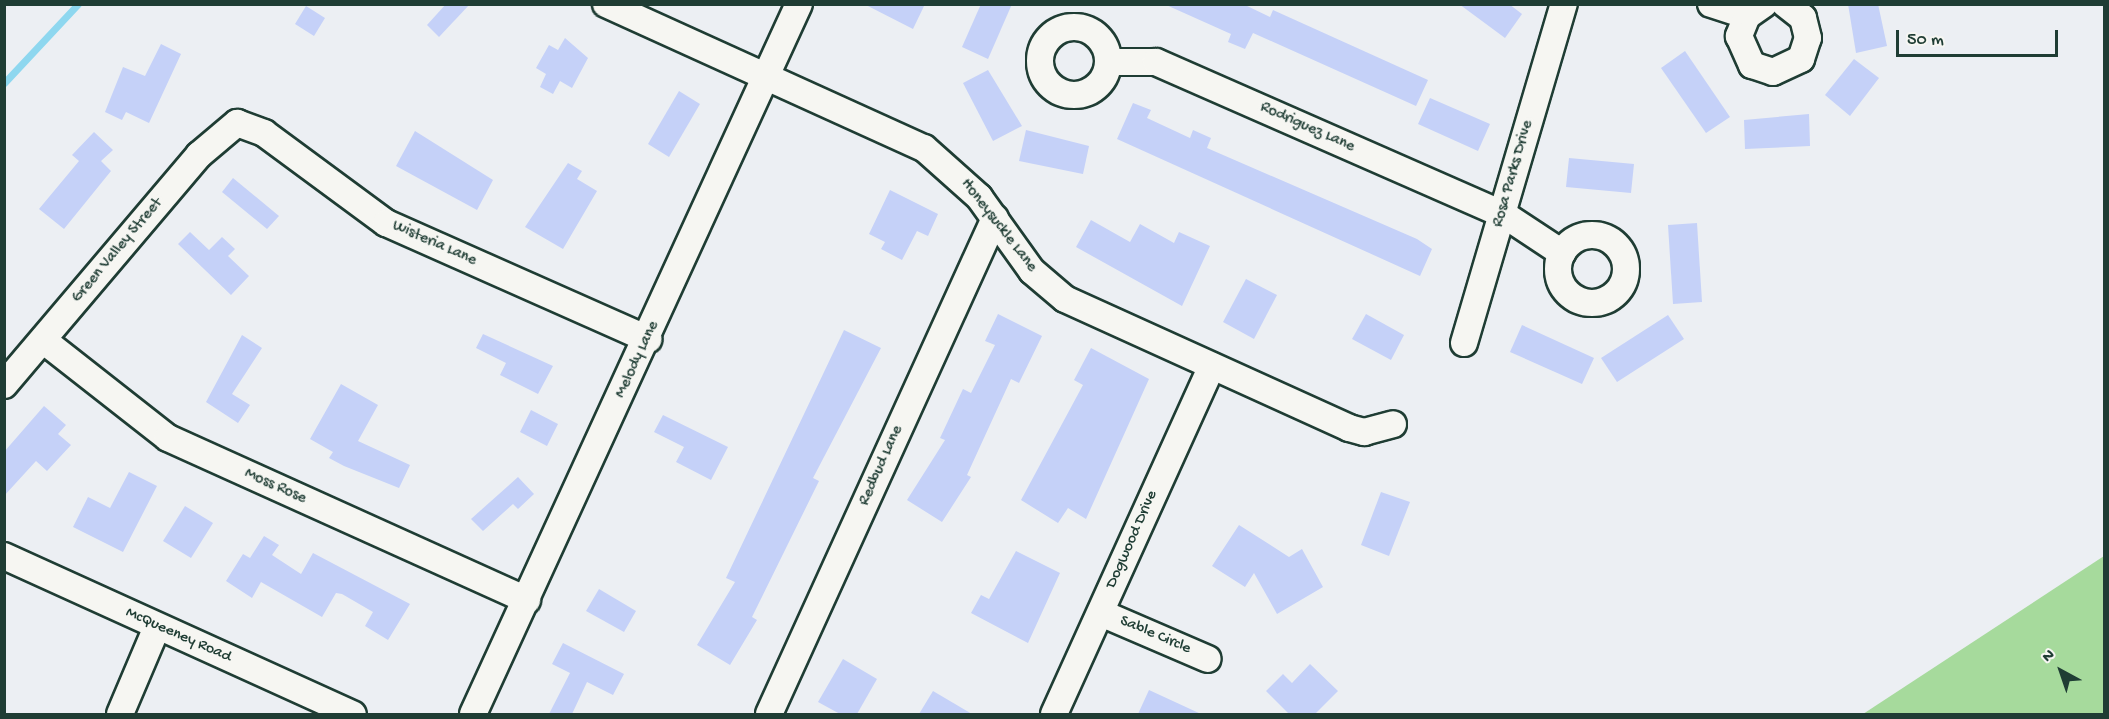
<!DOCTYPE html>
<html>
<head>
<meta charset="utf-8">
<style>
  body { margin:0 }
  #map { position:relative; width:2109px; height:719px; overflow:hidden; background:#eceff3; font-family:"Gochi Hand",sans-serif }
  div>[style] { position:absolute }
  .green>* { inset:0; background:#a6da9c }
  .stream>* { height:7px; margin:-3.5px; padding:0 3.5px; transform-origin:3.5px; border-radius:3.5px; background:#8ed7ef }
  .building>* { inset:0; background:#c5d1f8 }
  .roads { filter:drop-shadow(2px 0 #1f3d34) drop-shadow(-2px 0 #1f3d34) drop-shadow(0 2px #1f3d34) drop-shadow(0 -2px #1f3d34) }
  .minor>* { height:26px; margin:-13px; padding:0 13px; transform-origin:13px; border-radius:13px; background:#f6f6f2 }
  .minor>.ring { margin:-13px; padding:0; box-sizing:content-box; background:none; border:26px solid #f6f6f2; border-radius:50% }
  span { translate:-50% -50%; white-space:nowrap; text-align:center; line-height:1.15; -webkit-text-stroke:6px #f6f6f2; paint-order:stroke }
  .street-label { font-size:16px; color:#1f3d34 }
  .frame { position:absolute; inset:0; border:6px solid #1f3d34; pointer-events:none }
  .north { position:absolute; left:2031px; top:641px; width:60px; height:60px; -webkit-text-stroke:4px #f6f6f2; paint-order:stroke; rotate:320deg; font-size:16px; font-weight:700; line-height:24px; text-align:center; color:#1f3d34 }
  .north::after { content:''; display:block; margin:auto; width:21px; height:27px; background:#1f3d34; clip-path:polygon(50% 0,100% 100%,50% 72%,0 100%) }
  .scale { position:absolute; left:1896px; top:30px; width:162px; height:27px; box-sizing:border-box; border:3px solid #1f3d34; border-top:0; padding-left:8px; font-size:18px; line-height:21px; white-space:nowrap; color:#1f3d34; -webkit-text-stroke:4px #f6f6f2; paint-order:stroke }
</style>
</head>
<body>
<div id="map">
  <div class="green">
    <div style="clip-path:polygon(2104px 556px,2104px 714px,1863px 714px)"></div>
  </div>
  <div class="stream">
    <div style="left:4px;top:83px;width:108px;rotate:-46.9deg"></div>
  </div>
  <div class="building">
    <div style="clip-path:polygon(446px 4px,470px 4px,439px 37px,427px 25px)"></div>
    <div style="clip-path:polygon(864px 4px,925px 4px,913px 29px)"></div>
    <div style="clip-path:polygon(981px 4px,1012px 4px,988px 59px,962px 47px)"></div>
    <div style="clip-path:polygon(1164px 4px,1243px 4px,1270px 17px,1273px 10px,1428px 80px,1416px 106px,1253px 33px,1245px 49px,1228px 42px,1231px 34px)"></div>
    <div style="clip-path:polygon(1459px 4px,1509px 4px,1522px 14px,1505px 38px)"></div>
    <div style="clip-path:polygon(1848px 4px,1878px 4px,1887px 46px,1856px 53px)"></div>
    <div style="clip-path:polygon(306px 6px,325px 18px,314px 36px,295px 24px)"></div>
    <div style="clip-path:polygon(565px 38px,588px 58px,572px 88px,560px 81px,553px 94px,540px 87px,546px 74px,536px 68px,549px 45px,558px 50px)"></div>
    <div style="clip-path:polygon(161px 44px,181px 54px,149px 123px,126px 112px,122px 120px,105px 112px,123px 67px,145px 76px)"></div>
    <div style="clip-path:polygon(1685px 51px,1730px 117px,1706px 133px,1661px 68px)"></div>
    <div style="clip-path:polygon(1854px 59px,1879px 78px,1850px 116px,1825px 95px)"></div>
    <div style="clip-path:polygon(988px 70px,1022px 126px,993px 141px,963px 83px)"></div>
    <div style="clip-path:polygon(679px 91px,700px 104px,669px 157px,648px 144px)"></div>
    <div style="clip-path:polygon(1430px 98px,1490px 124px,1478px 151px,1418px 124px)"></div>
    <div style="clip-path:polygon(1133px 103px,1151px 110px,1147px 118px,1190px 138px,1193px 130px,1211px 138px,1207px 148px,1417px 239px,1432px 249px,1420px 276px,1117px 139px)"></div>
    <div style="clip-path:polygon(1809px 114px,1810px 146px,1745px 149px,1744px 120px)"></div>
    <div style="clip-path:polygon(1026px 130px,1089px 146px,1083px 174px,1019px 161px)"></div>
    <div style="clip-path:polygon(415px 131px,493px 180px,477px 210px,396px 166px)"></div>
    <div style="clip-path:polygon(94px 132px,113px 150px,101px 161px,111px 171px,64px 229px,39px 209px,79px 161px,72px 155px)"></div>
    <div style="clip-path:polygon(1569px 158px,1634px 164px,1631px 193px,1566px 187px)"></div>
    <div style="clip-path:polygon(568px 163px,582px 171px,577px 179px,597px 191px,563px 249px,525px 227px)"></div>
    <div style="clip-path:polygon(233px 178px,279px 216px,267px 229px,222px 192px)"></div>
    <div style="clip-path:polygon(890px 190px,938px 214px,928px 236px,917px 231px,902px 260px,881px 249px,885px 242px,869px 234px)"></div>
    <div style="clip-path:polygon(1091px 220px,1130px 242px,1140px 224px,1174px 243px,1179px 232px,1210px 246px,1182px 306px,1076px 247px)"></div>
    <div style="clip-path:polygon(1697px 223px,1702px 302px,1673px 304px,1668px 225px)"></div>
    <div style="clip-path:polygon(190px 232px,209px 250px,222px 237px,235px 249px,228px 256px,249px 276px,231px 295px,178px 244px)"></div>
    <div style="clip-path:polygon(1246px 279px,1277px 295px,1254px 339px,1223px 322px)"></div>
    <div style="clip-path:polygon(998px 314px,1042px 336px,1019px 383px,1011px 379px,967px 475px,971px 477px,942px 522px,907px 500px,945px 440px,940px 438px,963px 389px,971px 393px,995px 345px,985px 341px)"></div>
    <div style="clip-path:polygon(1366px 314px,1404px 335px,1391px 360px,1352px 339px)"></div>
    <div style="clip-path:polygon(1668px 315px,1684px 339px,1617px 382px,1601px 358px)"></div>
    <div style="clip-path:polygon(1522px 325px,1594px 358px,1582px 384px,1510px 352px)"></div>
    <div style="clip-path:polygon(844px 330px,881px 348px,813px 478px,819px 481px,752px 617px,757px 620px,730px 665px,697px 645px,735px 582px,726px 578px)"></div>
    <div style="clip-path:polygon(483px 334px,553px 366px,538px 394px,500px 375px,506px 363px,476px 348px)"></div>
    <div style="clip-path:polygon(242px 335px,262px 348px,232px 394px,250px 405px,238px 423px,206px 402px)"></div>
    <div style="clip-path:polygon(1091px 348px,1149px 379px,1086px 519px,1068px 508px,1058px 523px,1021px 500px,1083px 385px,1074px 380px)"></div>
    <div style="clip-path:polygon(341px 384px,378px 405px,358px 441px,410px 465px,399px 488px,344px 466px,329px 458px,333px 452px,310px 439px)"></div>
    <div style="clip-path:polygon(44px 406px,66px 425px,58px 434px,71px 445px,47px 471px,36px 461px,4px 496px,4px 452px)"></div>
    <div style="clip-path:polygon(531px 410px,558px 424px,547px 446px,520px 432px)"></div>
    <div style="clip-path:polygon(663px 415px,728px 447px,711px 480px,676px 462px,684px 447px,654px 432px)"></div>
    <div style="clip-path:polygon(129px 472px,157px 486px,123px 552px,73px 527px,88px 497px,110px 508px)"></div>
    <div style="clip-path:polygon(518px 477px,534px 494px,518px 509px,513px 504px,483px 531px,471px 519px)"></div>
    <div style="clip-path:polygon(1381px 492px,1410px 502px,1389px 556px,1361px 545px)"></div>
    <div style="clip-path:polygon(185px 506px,213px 523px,191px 558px,163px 541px)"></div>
    <div style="clip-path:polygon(1239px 525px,1289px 557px,1302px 549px,1323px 587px,1277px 614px,1254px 573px,1245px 587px,1212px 566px)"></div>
    <div style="clip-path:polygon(264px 536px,279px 545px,272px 555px,301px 574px,313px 553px,410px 604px,388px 640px,365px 626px,373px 612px,342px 594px,336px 593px,322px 617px,261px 582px,252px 598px,226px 581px,243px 554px,250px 558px)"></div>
    <div style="clip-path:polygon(1016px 551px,1060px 573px,1028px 643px,971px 613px,981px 595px,989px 599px)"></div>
    <div style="clip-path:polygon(599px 589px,636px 611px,624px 632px,586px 611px)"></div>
    <div style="clip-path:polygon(563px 643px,624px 674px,613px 695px,587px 682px,572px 714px,549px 714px,570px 673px,552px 664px)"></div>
    <div style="clip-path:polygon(843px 659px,877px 679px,857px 714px,840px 714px,818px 702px)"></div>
    <div style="clip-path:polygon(1310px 664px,1338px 691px,1315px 714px,1289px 714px,1266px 691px,1283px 674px,1292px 683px)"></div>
    <div style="clip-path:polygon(1149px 690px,1201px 714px,1138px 714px)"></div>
    <div style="clip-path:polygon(933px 691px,972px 714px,919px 714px)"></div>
  </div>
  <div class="roads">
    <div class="minor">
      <div style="left:606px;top:4px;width:349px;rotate:24.4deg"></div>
      <div style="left:924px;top:148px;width:74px;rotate:41.7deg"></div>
      <div style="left:979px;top:197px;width:91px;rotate:54.4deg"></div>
      <div style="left:1032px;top:271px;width:43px;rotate:40.3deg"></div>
      <div style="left:1065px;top:299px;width:312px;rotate:24.4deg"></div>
      <div style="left:1349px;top:428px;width:16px;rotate:15deg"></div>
      <div style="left:1364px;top:432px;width:30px;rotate:-15deg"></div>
      <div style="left:1711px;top:4px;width:38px;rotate:18deg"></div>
      <div style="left:1764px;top:4px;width:21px;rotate:145deg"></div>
      <div style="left:1747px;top:16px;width:22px;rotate:112deg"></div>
      <div style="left:1739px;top:36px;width:32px;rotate:66deg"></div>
      <div style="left:1752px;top:65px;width:22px;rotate:18deg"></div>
      <div style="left:1773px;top:72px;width:31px;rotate:-25deg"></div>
      <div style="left:1801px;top:59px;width:22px;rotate:-72deg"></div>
      <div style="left:1808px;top:38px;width:21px;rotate:-104deg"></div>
      <div style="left:1803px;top:18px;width:23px;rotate:-142deg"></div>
      <div class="ring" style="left:1040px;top:27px;width:42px;height:42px"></div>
      <div style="left:1109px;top:62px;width:47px"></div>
      <div style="left:1156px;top:62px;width:379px;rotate:23.7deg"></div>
      <div style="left:1503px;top:214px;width:71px;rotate:33.5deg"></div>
      <div class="ring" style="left:1558px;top:235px;width:42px;height:42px"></div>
      <div style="left:43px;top:340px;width:159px;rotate:38.1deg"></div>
      <div style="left:168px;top:438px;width:394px;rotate:24.3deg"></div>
      <div style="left:1464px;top:343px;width:353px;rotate:-73.6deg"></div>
      <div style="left:4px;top:385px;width:302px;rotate:-49.7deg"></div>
      <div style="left:199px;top:155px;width:50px;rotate:-40.1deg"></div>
      <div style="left:237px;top:123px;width:29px;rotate:20deg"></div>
      <div style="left:264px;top:133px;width:152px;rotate:36.4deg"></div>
      <div style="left:386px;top:223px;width:287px;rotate:23.9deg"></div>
      <div style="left:4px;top:556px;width:383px;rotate:24.4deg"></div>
      <div style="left:1101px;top:613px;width:116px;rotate:23.3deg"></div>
      <div style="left:120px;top:714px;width:95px;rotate:-67deg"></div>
      <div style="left:473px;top:714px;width:781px;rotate:-65.34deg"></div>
      <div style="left:769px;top:714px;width:545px;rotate:-65.5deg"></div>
      <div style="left:1054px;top:714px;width:382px;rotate:-65.6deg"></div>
    </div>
  </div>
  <div class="street-label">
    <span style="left:1307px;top:128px;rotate:24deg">Rodriguez Lane</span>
    <span style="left:1514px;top:174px;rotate:-74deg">Rosa Parks Drive</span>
    <span style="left:998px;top:226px;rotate:52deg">Honeysuckle Lane</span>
    <span style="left:434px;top:244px;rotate:24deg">Wisteria Lane</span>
    <span style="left:118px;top:251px;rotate:-50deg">Green Valley Street</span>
    <span style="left:638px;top:360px;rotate:-65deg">Melody Lane</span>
    <span style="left:882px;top:466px;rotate:-66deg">Redbud Lane</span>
    <span style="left:275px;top:487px;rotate:24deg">Moss Rose</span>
    <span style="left:1133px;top:540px;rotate:-66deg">Dogwood Drive</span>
    <span style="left:178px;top:636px;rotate:24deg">McQueeney Road</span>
    <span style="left:1155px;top:636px;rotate:23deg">Sable Circle</span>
  </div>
  <div class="frame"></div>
  <div class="north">N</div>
  <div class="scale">50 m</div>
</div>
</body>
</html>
